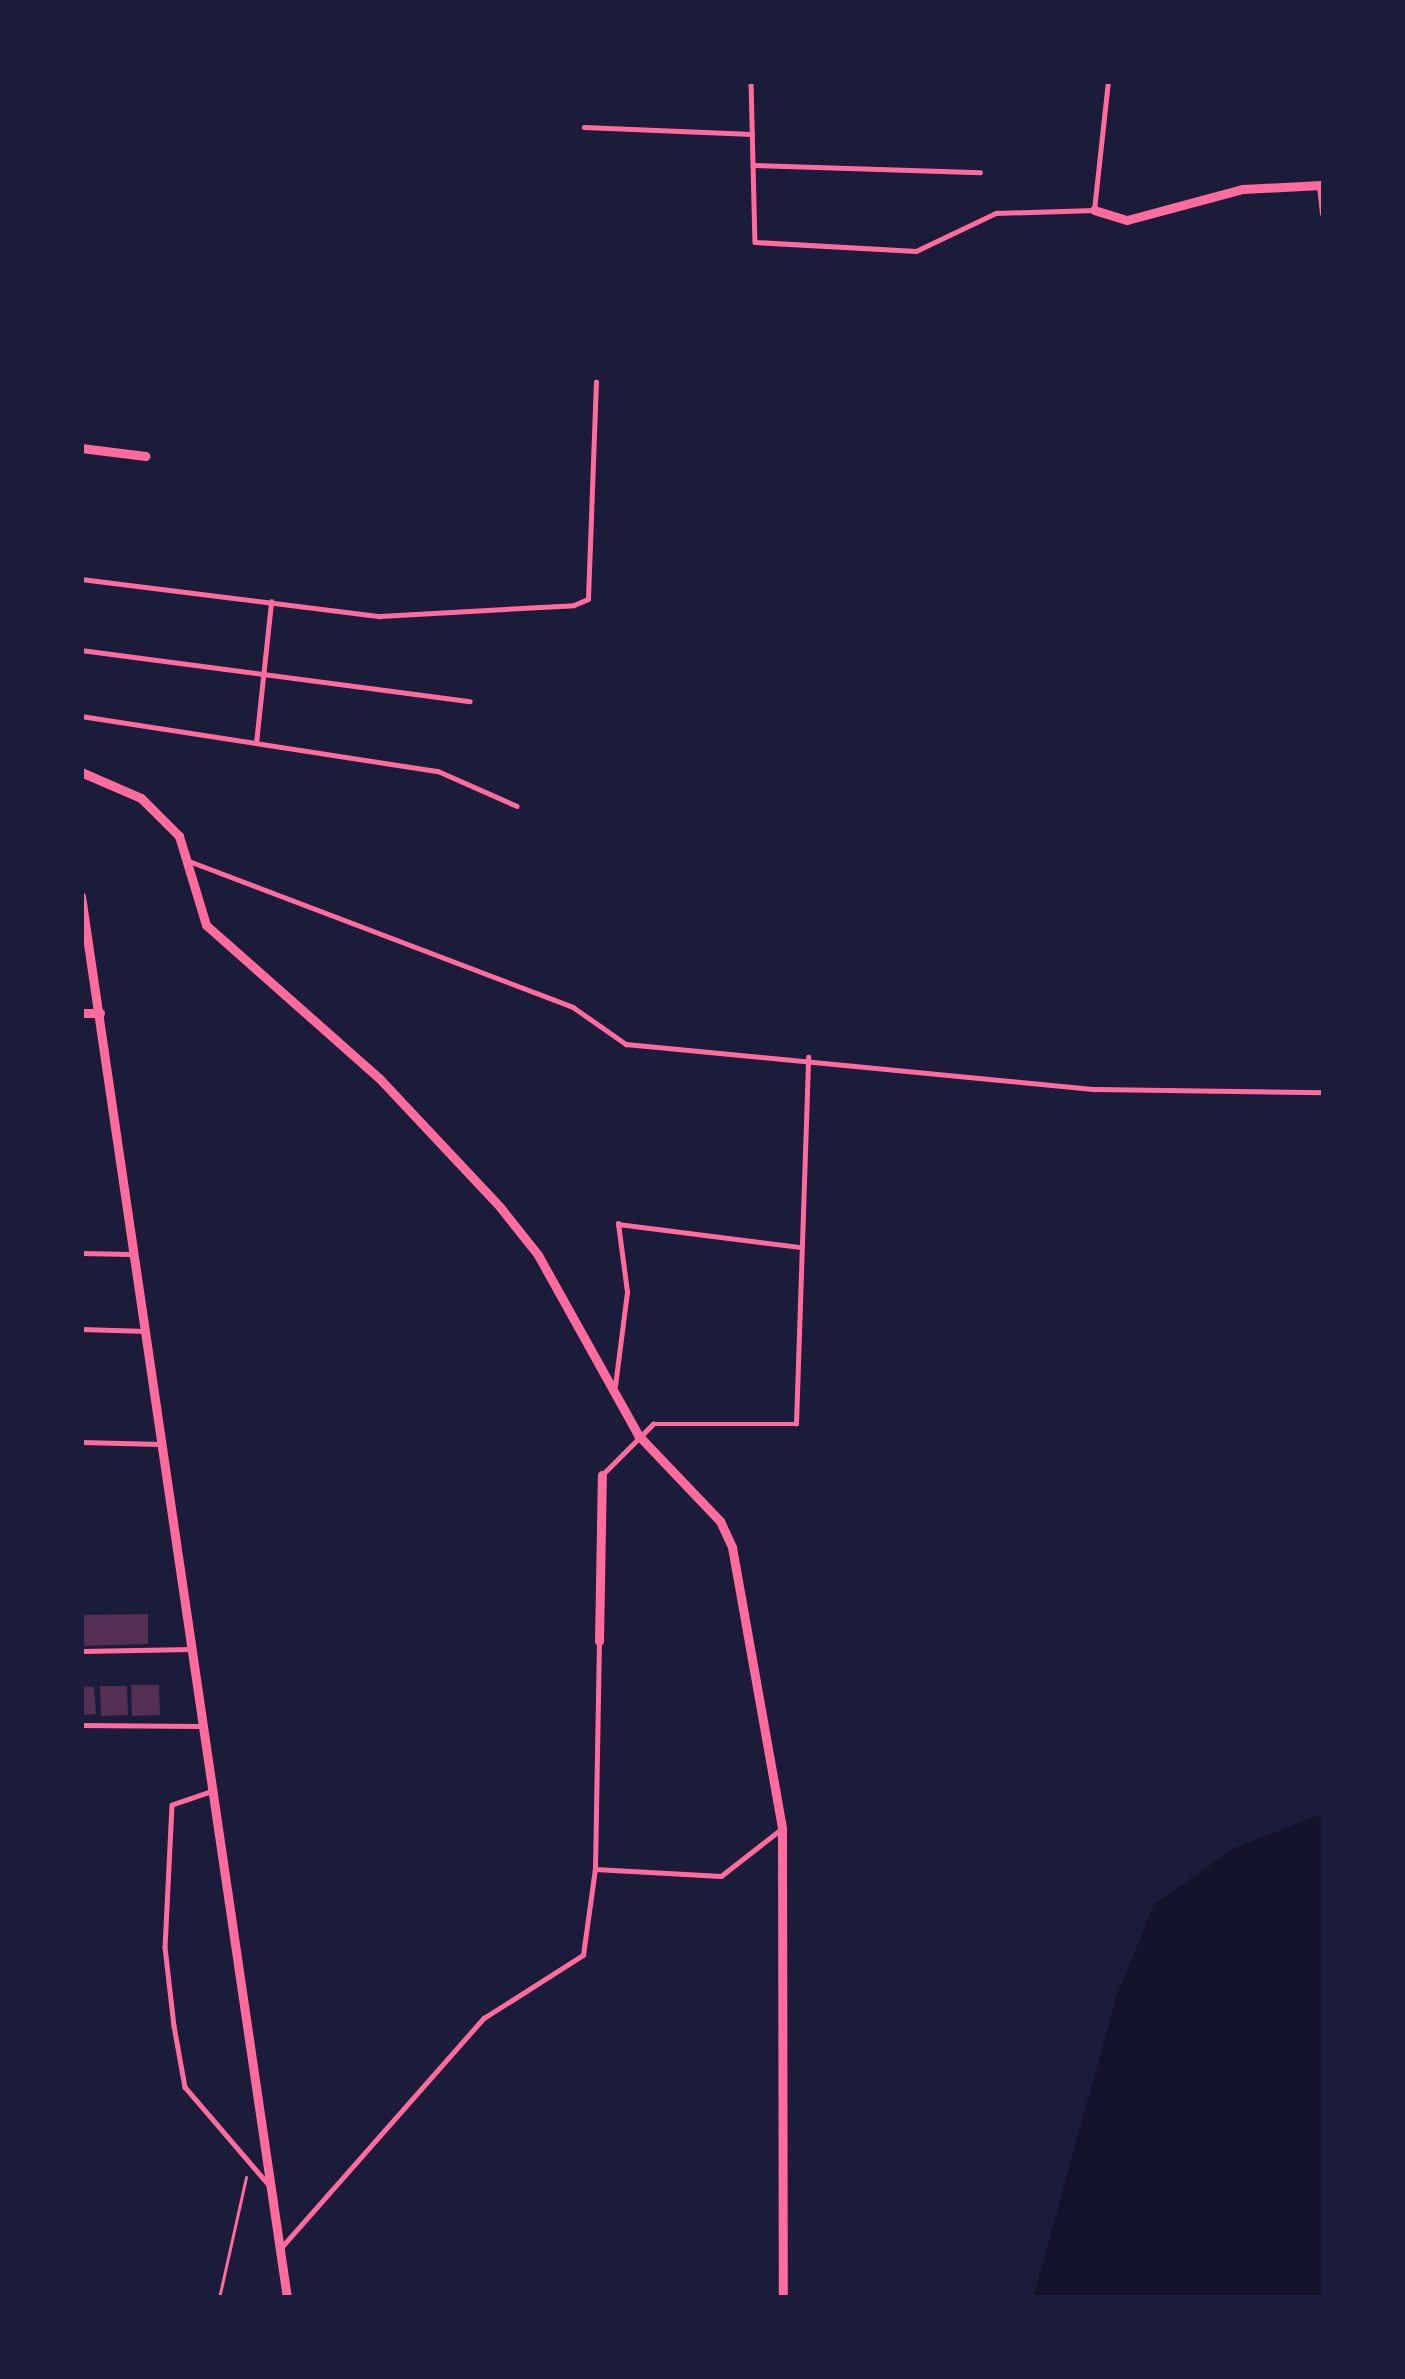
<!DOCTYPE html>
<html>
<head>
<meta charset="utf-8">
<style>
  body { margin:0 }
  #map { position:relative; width:1405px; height:2379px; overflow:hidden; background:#1b1b3a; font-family:Lato,sans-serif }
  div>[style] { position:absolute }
  .water>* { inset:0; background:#12122b }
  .building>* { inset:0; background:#542f53 }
  .path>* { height:3px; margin:-1.5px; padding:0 1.5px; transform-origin:1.5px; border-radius:1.5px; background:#ff6b9d }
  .service>* { height:4.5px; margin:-2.25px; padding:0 2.25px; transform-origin:2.25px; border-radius:2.25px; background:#ff6b9d }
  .minor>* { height:9px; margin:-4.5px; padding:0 4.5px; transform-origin:4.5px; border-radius:4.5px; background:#ff6b9d }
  span { translate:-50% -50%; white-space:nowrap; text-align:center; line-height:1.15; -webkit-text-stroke:9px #1b1b3a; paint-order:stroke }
  .frame { position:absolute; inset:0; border:84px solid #1b1b3a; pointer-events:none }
</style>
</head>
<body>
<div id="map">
  <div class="water">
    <div style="clip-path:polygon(1324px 1813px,1324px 2298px,1033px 2298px,1116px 1998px,1154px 1904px,1235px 1848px)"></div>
  </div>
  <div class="building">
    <div style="clip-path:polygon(148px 1614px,148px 1644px,81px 1646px,81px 1615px)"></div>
    <div style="clip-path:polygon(131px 1685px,159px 1685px,160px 1715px,132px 1716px)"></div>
    <div style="clip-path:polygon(81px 1686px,94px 1687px,96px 1714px,81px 1715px)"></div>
    <div style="clip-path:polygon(100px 1686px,127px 1686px,128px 1715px,101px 1716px)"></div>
  </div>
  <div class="path">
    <div style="left:219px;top:2298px;width:124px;rotate:-77.4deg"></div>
  </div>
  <div class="service">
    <div style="left:751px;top:81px;width:161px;rotate:88.6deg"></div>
    <div style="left:755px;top:242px;width:161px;rotate:3.2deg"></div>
    <div style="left:916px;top:251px;width:89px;rotate:-25.4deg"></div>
    <div style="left:996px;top:213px;width:98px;rotate:-1.8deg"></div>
    <div style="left:1094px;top:210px;width:130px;rotate:-83.8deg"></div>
    <div style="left:584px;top:127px;width:168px;rotate:2.4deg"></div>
    <div style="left:753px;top:165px;width:227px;rotate:1.8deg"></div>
    <div style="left:81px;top:579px;width:301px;rotate:7.1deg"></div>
    <div style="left:380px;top:616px;width:194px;rotate:-3.2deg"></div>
    <div style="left:574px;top:605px;width:15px;rotate:-23deg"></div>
    <div style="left:588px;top:599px;width:217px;rotate:-87.9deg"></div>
    <div style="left:81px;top:650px;width:392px;rotate:7.5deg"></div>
    <div style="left:81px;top:716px;width:361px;rotate:8.8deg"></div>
    <div style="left:438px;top:771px;width:86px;rotate:23.9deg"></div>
    <div style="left:256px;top:743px;width:142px;rotate:-83.9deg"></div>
    <div style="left:189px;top:861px;width:411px;rotate:20.8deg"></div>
    <div style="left:573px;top:1007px;width:65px;rotate:34.9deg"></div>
    <div style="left:626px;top:1044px;width:471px;rotate:5.5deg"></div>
    <div style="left:1095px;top:1089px;width:229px;rotate:0.8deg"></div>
    <div style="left:81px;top:1253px;width:49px;rotate:1.2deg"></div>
    <div style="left:81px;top:1329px;width:65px;rotate:1.8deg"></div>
    <div style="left:615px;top:1386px;width:95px;rotate:-82.7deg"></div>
    <div style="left:627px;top:1292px;width:69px;rotate:-97.5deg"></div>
    <div style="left:618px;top:1224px;width:184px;rotate:7.2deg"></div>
    <div style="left:81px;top:1442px;width:80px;rotate:1.4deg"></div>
    <div style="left:603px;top:1474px;width:71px;rotate:-45deg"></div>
    <div style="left:653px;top:1424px;width:143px"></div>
    <div style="left:796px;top:1424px;width:367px;rotate:-88.1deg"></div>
    <div style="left:81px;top:1651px;width:111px;rotate:-1deg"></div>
    <div style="left:81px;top:1725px;width:119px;rotate:0.5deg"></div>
    <div style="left:213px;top:1791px;width:43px;rotate:161.1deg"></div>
    <div style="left:172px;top:1805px;width:142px;rotate:92.8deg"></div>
    <div style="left:165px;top:1947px;width:80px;rotate:83.5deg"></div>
    <div style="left:174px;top:2026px;width:62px;rotate:79.8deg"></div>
    <div style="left:185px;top:2087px;width:129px;rotate:49.4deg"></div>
    <div style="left:595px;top:1869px;width:228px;rotate:-89deg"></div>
    <div style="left:280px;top:2249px;width:308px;rotate:-48.6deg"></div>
    <div style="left:484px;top:2018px;width:117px;rotate:-32.5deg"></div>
    <div style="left:583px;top:1955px;width:87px;rotate:-82.1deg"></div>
    <div style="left:595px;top:1869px;width:126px;rotate:3.2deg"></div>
    <div style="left:721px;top:1876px;width:75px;rotate:-37.9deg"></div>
  </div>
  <div class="minor">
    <div style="left:1094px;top:210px;width:34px;rotate:17deg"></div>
    <div style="left:1127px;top:220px;width:120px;rotate:-15deg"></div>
    <div style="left:1243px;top:189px;width:78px;rotate:-2.9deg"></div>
    <div style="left:1321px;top:185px;width:28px;rotate:84deg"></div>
    <div style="left:81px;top:448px;width:65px;rotate:7deg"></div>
    <div style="left:81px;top:772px;width:65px;rotate:23.4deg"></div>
    <div style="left:141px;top:798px;width:54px;rotate:45deg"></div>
    <div style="left:179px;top:836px;width:93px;rotate:73.1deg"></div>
    <div style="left:206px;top:925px;width:231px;rotate:41.5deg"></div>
    <div style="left:379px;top:1078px;width:177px;rotate:46.8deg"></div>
    <div style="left:500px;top:1207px;width:61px;rotate:51.6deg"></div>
    <div style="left:538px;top:1255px;width:206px;rotate:60.9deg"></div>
    <div style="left:638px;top:1435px;width:119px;rotate:46.4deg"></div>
    <div style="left:720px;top:1521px;width:29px;rotate:65deg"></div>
    <div style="left:732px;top:1547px;width:286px;rotate:79.9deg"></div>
    <div style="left:782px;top:1829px;width:469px;rotate:89.9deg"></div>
    <div style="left:81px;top:896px;width:1417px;rotate:81.64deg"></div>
    <div style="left:81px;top:1013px;width:19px"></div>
    <div style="left:599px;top:1641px;width:166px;rotate:-89deg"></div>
  </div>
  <div class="frame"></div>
</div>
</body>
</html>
